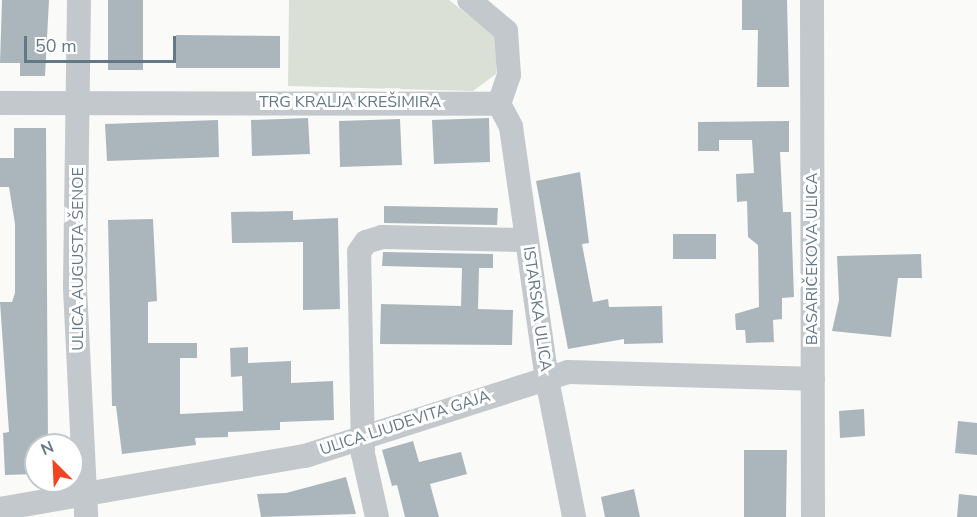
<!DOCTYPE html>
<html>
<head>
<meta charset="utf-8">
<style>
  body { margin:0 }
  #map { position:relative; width:977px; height:517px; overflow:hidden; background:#fafaf8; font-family:"Nunito Sans",sans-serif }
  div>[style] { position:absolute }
  .green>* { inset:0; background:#dae0d6 }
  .building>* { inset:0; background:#abb6bc }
  .minor>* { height:24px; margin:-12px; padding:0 12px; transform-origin:12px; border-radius:12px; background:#c3c8cc }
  span { translate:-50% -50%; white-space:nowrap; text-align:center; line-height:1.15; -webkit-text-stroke:6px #fff; paint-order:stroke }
  .street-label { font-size:16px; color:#637885 }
  .north { position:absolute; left:24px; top:433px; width:60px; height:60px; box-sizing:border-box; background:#fff; border:2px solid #c1c9ce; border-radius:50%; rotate:336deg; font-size:16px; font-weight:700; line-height:24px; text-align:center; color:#637885 }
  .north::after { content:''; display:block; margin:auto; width:21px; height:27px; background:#f04422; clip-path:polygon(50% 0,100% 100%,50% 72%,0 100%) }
  .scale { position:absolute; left:24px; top:36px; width:152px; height:27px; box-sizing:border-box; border:3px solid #637885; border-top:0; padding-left:8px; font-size:18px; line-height:21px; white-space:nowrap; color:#637885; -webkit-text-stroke:4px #fff; paint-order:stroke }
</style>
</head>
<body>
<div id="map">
  <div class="green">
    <div style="clip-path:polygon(289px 0,449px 0,498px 39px,496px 74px,473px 91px,288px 86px)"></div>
  </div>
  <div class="building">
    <div style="clip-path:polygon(2px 0,49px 0,45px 76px,20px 76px,20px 63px,0 63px)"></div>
    <div style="clip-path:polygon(108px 0,143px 0,143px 70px,108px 70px)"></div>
    <div style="clip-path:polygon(742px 0,787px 0,789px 87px,757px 87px,758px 30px,742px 30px)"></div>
    <div style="clip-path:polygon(176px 35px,280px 36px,280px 68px,176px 68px)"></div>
    <div style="clip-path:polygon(308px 118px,310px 154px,252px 156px,251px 120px)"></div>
    <div style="clip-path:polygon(489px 118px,490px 162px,434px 164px,432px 120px)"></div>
    <div style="clip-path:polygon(400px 119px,402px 165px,340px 167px,339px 121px)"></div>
    <div style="clip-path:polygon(218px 120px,219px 157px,107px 161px,105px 124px)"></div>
    <div style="clip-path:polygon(789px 121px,789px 152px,780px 152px,783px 212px,791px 212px,794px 297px,782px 298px,782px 319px,773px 320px,774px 342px,746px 343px,745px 330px,736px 330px,735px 314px,759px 307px,758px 245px,748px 237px,747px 201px,737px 202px,736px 174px,754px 173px,752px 140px,719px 140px,719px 151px,698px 151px,698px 122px)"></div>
    <div style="clip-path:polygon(14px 128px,46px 128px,48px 445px,36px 445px,36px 474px,5px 475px,3px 433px,9px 432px,0 302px,12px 302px,15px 293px,15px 224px,9px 187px,0 187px,0 158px,14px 158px)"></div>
    <div style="clip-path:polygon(580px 172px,589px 243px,582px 244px,593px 302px,608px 299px,609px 307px,662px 306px,663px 343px,624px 344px,624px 339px,568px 349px,536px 181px)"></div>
    <div style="clip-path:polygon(384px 206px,498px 208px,497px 225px,384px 223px)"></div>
    <div style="clip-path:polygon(293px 211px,293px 220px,338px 218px,340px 309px,303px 310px,303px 242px,232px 243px,231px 212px)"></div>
    <div style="clip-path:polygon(153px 219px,157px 301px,148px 302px,148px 343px,197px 343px,197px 358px,180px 358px,180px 414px,243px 411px,242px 376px,231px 377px,230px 348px,248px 347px,248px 363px,291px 361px,291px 383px,333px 381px,334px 420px,280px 422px,280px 430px,228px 432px,228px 437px,195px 438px,196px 445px,122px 454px,116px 406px,112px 406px,108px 220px)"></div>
    <div style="clip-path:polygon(673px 234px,716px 234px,716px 259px,673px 259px)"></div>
    <div style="clip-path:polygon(383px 252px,493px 254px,493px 268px,479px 268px,478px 309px,513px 310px,512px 345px,380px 344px,381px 304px,461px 306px,462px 268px,382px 266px)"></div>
    <div style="clip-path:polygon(921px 254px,922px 278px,898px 278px,891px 337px,832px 331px,839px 300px,837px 256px)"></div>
    <div style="clip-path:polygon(864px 409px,865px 436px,840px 438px,839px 411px)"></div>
    <div style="clip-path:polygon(958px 421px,977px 423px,977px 455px,955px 453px)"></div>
    <div style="clip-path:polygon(413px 441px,419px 462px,461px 452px,467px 474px,430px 484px,439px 517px,405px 517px,397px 485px,392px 486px,382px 450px)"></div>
    <div style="clip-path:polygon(744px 450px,787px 450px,786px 517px,744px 517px)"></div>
    <div style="clip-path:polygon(346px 477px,356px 514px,261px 517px,257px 494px,286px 493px)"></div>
    <div style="clip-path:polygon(634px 489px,640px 517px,605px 517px,601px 497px)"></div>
    <div style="clip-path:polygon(959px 494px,977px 496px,977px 517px,957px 517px)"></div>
  </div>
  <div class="minor">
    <div style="left:79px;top:0;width:288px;rotate:90.8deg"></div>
    <div style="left:75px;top:288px;width:229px;rotate:87.2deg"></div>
    <div style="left:812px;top:0;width:517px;rotate:89.89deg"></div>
    <div style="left:0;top:103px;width:499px;rotate:0.1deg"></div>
    <div style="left:499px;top:104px;width:31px;rotate:-71deg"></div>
    <div style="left:509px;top:75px;width:44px;rotate:-93.9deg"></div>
    <div style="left:506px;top:31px;width:48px;rotate:-140deg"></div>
    <div style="left:499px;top:104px;width:26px;rotate:62deg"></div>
    <div style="left:511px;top:127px;width:255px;rotate:81.9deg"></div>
    <div style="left:547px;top:379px;width:141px;rotate:78.9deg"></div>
    <div style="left:0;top:509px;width:310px;rotate:-9.9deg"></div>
    <div style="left:305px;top:456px;width:276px;rotate:-17.7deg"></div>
    <div style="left:568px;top:372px;width:245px;rotate:1.6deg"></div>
    <div style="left:377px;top:517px;width:65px;rotate:-102.5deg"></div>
    <div style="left:363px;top:454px;width:202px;rotate:-91.1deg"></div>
    <div style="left:359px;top:252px;width:12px;rotate:-55deg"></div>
    <div style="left:366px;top:242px;width:17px;rotate:-17deg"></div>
    <div style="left:382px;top:237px;width:144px;rotate:1.2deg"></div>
  </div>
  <div class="street-label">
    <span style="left:350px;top:102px">TRG KRALJA KREŠIMIRA</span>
    <span style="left:78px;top:259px;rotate:-90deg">ULICA AUGUSTA ŠENOE</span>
    <span style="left:812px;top:259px;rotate:-90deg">BASARIČEKOVA ULICA</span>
    <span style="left:537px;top:309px;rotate:82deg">ISTARSKA ULICA</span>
    <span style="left:405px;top:423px;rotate:-18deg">ULICA LJUDEVITA GAJA</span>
  </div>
  <div class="north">N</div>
  <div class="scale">50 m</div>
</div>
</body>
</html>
